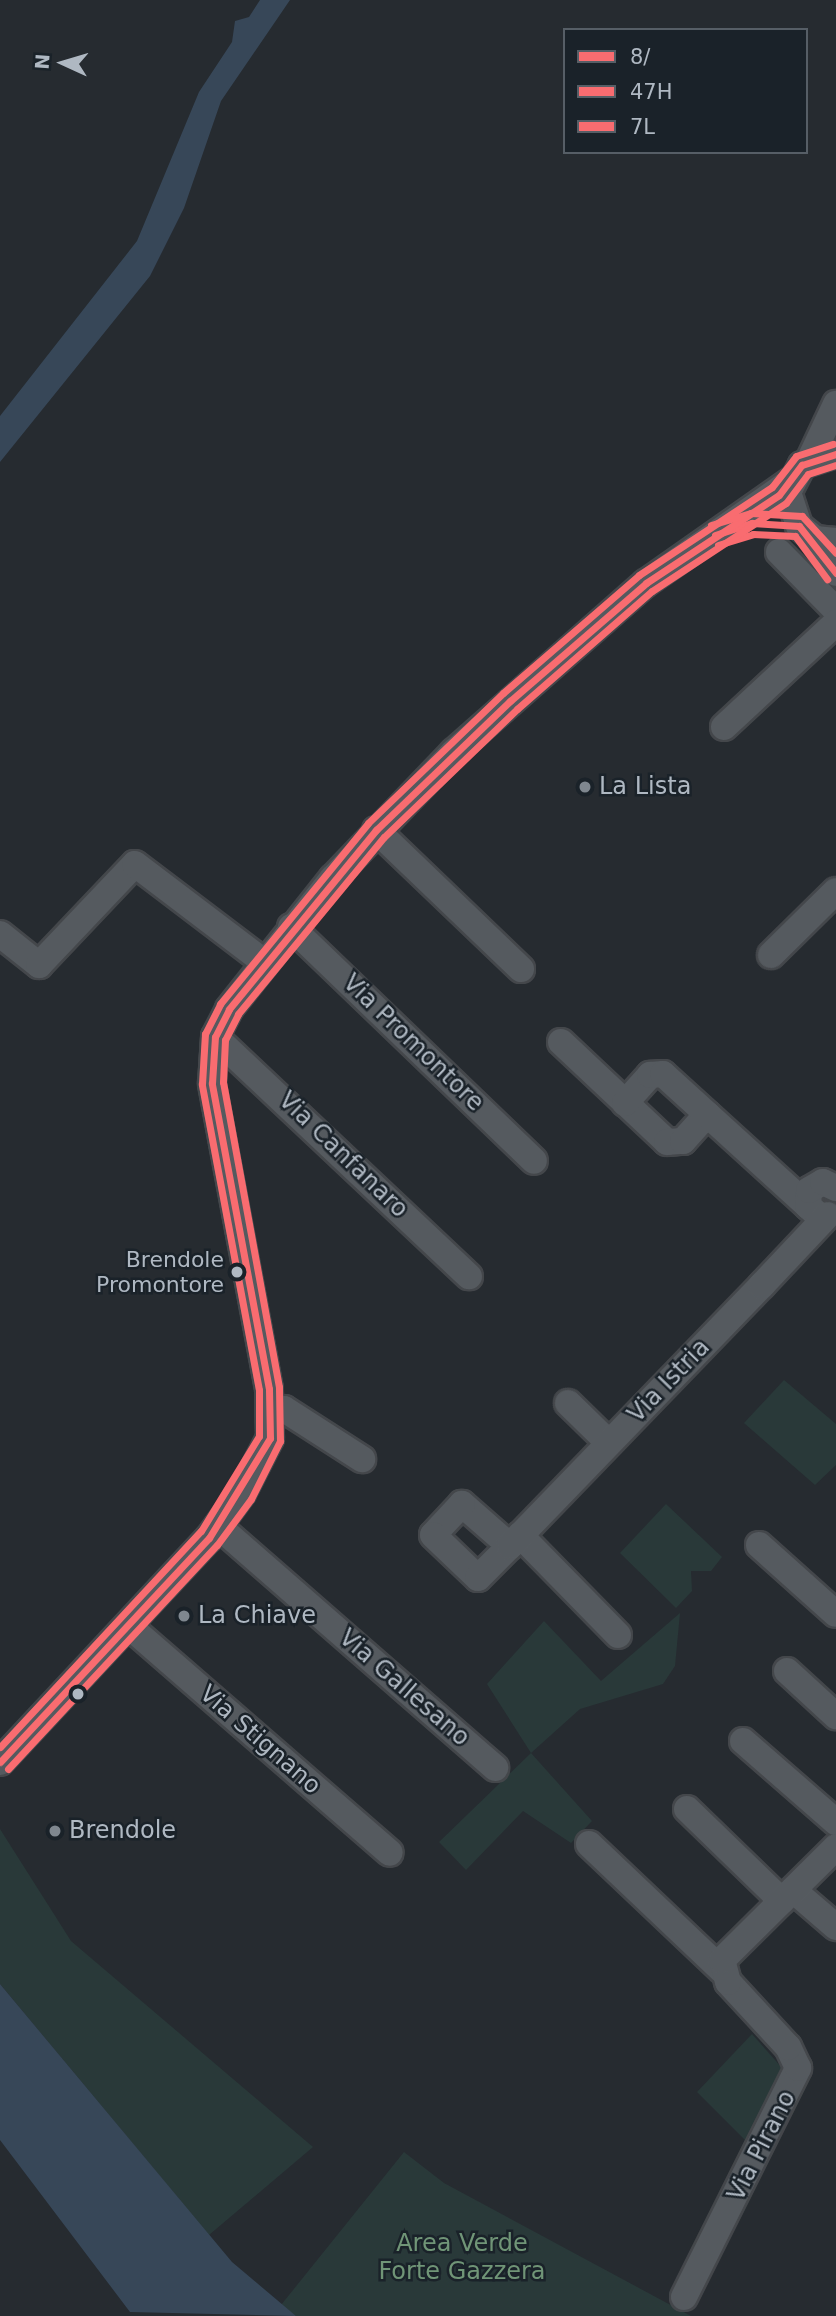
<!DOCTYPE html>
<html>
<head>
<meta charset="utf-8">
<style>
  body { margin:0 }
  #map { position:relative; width:836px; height:2316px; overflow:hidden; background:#262b30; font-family:"DejaVu Sans",sans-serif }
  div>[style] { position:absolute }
  .green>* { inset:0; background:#293939 }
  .water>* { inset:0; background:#374758 }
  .roads { filter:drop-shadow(2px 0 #44474b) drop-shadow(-2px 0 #44474b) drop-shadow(0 2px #44474b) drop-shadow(0 -2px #44474b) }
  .minor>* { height:26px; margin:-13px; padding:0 13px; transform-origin:13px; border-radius:13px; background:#555a5f }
  .bus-1>* { height:7px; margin:-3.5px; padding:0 3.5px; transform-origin:3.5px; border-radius:3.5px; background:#f96c70 }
  .bus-2>* { height:7px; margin:-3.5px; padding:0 3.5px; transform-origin:3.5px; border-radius:3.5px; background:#f96c70 }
  .bus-3>* { height:7px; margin:-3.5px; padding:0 3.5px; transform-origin:3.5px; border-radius:3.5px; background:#f96c70 }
  .dots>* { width:19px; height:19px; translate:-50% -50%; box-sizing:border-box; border:4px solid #1a2229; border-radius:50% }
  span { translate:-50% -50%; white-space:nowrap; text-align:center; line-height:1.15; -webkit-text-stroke:5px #1a2229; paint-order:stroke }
  .bus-label { font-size:22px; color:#afb8c2 }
  .right { translate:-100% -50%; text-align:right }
  .poi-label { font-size:24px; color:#afb8c2 }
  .left { translate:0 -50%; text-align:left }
  .street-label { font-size:24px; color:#afb8c2 }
  .park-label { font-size:24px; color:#709577 }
  .legend { position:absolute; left:563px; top:28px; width:245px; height:126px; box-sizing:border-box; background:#1a2229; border:2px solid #565e66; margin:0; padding:9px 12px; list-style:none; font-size:21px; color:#afb8c2 }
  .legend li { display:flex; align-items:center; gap:14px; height:35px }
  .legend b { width:35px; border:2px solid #565e66 }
  .north { position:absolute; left:28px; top:28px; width:70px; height:70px; -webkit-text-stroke:5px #1a2229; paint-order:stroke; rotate:274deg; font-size:19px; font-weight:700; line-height:28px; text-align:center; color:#afb8c2 }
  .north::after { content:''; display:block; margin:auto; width:24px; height:32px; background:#afb8c2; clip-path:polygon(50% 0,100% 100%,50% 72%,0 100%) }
</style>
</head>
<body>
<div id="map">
  <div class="green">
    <div style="clip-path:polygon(784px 1380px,836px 1424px,836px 1465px,815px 1485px,744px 1423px)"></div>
    <div style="clip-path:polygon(666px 1504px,722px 1557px,711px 1571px,691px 1571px,692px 1591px,676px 1608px,620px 1553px)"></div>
    <div style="clip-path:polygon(680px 1613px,675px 1666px,663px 1684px,580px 1709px,531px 1753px,592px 1821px,571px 1843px,523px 1811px,466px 1870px,439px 1842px,531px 1753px,487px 1684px,544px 1621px,601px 1681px)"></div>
    <div style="clip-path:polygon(0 1829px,71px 1941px,313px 2147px,209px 2235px,0 1984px)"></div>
    <div style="clip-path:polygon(752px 2034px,783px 2069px,745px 2140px,697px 2092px)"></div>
    <div style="clip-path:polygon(404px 2152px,444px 2183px,691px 2316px,296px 2316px,281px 2305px)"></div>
  </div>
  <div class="water">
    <div style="clip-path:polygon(260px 0,290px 0,221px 101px,184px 208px,150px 276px,0 462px,0 416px,137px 241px,199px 92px,232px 42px,235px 21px,249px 17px)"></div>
    <div style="clip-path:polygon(0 1984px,232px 2262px,296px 2316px,130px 2312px,0 2140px)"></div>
  </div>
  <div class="roads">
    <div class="minor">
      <div style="left:836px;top:454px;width:36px;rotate:162deg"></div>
      <div style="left:802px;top:465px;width:30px;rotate:117deg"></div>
      <div style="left:788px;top:492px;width:36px;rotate:72deg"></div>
      <div style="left:799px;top:526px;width:21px;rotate:39deg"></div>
      <div style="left:815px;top:539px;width:21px;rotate:5deg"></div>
      <div style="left:810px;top:459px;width:61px;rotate:-64.7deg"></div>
      <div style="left:815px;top:539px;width:40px;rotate:58deg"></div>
      <div style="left:779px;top:552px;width:81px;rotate:45.5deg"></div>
      <div style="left:724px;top:727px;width:153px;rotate:-42.9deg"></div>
      <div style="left:376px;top:830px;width:201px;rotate:43.8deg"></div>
      <div style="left:291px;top:927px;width:337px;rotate:43.9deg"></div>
      <div style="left:0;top:934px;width:50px;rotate:38.5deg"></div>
      <div style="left:39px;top:965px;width:139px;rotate:-46.5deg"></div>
      <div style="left:135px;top:864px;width:161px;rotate:37.2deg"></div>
      <div style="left:771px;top:955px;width:91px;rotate:-44.6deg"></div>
      <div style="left:215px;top:1037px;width:349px;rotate:43.3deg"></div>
      <div style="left:561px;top:1042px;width:146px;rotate:43.3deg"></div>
      <div style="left:667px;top:1142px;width:16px;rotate:-4deg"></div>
      <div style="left:683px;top:1141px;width:36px;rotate:-48deg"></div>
      <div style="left:625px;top:1103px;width:38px;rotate:-48deg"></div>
      <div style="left:650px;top:1075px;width:13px;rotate:-4deg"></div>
      <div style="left:663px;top:1074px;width:196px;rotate:42.3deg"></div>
      <div style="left:817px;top:1214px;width:12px;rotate:-138deg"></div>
      <div style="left:808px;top:1206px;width:16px;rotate:-86deg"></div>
      <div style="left:809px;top:1190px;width:16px;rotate:-30deg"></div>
      <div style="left:823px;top:1182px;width:14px;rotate:25deg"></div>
      <div style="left:568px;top:1403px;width:57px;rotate:44.3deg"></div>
      <div style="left:271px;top:1408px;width:13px;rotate:4deg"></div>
      <div style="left:284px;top:1409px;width:93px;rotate:32.7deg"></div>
      <div style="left:218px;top:1526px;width:368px;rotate:41.1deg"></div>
      <div style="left:520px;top:1535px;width:140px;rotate:45.6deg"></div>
      <div style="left:759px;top:1545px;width:103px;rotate:41.9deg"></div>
      <div style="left:510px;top:1546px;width:64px;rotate:-138.8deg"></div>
      <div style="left:462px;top:1504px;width:42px;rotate:133.1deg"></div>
      <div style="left:433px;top:1535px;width:62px;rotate:43.7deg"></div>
      <div style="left:478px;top:1578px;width:45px;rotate:-45deg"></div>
      <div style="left:510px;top:1546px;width:363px;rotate:-46deg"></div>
      <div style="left:762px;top:1285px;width:96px;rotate:-46.7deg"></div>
      <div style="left:130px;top:1627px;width:344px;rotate:41deg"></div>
      <div style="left:787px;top:1671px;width:67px;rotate:42.6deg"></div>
      <div style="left:743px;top:1741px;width:123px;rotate:41.1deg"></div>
      <div style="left:0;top:1762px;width:306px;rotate:-47deg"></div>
      <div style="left:209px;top:1538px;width:56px;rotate:-53.7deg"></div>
      <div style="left:242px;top:1493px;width:62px;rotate:-63deg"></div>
      <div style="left:270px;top:1438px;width:49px;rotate:-91.2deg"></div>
      <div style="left:269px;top:1389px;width:311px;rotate:-100.6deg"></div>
      <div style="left:212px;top:1083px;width:46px;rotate:-86.3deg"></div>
      <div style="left:215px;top:1037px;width:31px;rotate:-63deg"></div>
      <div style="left:229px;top:1009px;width:167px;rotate:-51.6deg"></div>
      <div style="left:333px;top:878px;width:175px;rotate:-46.2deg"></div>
      <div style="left:454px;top:752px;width:256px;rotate:-41.4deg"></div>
      <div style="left:646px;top:583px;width:177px;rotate:-35.1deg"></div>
      <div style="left:687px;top:1809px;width:132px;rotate:44.1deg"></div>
      <div style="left:589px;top:1844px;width:183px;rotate:43.5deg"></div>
      <div style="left:793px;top:1890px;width:57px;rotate:40.7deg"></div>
      <div style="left:684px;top:2297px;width:256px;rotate:-63.5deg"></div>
      <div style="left:798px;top:2068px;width:23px;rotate:-115deg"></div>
      <div style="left:788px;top:2047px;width:88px;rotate:-132.7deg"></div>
      <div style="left:728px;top:1982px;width:23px;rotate:-105deg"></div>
      <div style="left:722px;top:1960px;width:161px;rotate:-44.7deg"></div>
    </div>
  </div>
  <div class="bus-1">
    <div style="left:715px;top:535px;width:39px;rotate:-18deg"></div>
    <div style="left:752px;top:523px;width:47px;rotate:3.7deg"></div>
    <div style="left:799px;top:526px;width:60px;rotate:51.8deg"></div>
    <div style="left:0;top:1762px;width:306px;rotate:-47deg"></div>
    <div style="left:209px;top:1538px;width:117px;rotate:-58.6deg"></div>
    <div style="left:270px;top:1438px;width:49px;rotate:-91.2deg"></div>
    <div style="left:269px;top:1389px;width:311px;rotate:-100.6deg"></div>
    <div style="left:212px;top:1083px;width:46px;rotate:-86.3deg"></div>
    <div style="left:215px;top:1037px;width:31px;rotate:-63deg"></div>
    <div style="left:229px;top:1009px;width:232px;rotate:-50.6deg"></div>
    <div style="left:376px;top:830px;width:186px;rotate:-43.9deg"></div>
    <div style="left:510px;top:701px;width:180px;rotate:-40.9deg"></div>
    <div style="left:646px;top:583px;width:159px;rotate:-33.5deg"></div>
    <div style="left:779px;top:495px;width:38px;rotate:-53deg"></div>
    <div style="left:802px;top:465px;width:36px;rotate:-18deg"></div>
  </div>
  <div class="bus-2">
    <div style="left:718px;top:545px;width:37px;rotate:-17deg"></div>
    <div style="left:753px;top:534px;width:42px;rotate:2.7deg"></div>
    <div style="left:795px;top:536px;width:54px;rotate:53.3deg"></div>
    <div style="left:8px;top:1769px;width:306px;rotate:-47deg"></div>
    <div style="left:217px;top:1545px;width:57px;rotate:-53.5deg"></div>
    <div style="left:251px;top:1499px;width:65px;rotate:-63.4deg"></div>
    <div style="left:280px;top:1441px;width:54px;rotate:-91.1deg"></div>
    <div style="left:279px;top:1387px;width:310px;rotate:-100.4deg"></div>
    <div style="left:223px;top:1082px;width:42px;rotate:-87.3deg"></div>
    <div style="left:225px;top:1040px;width:29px;rotate:-63deg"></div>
    <div style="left:238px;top:1014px;width:229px;rotate:-50.5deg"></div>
    <div style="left:384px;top:837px;width:185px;rotate:-43.9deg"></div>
    <div style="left:517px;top:709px;width:179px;rotate:-41.2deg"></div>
    <div style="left:652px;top:591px;width:160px;rotate:-33.3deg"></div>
    <div style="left:786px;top:503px;width:36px;rotate:-53deg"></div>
    <div style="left:808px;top:474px;width:29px;rotate:-18deg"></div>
  </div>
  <div class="bus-3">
    <div style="left:711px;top:525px;width:42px;rotate:-16.7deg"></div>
    <div style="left:751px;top:513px;width:51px;rotate:3.4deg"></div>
    <div style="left:802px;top:516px;width:50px;rotate:47.4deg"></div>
    <div style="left:0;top:1747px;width:295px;rotate:-47.1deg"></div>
    <div style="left:201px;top:1531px;width:111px;rotate:-58.6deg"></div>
    <div style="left:259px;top:1436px;width:46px;rotate:-90deg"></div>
    <div style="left:259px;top:1390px;width:311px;rotate:-100.6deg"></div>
    <div style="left:202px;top:1084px;width:50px;rotate:-86.6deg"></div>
    <div style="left:205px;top:1034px;width:34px;rotate:-63deg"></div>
    <div style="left:220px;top:1004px;width:234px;rotate:-50.7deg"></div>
    <div style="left:368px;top:823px;width:187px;rotate:-43.9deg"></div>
    <div style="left:503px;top:693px;width:180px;rotate:-40.9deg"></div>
    <div style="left:639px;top:575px;width:159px;rotate:-33.5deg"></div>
    <div style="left:772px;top:487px;width:39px;rotate:-52deg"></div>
    <div style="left:796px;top:456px;width:39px;rotate:-18deg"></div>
  </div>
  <div class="dots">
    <div style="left:585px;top:787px;background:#7f878f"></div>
    <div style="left:237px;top:1272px;background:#afb8c2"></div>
    <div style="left:184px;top:1616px;background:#7f878f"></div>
    <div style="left:78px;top:1694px;background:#afb8c2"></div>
    <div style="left:55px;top:1831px;background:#7f878f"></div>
  </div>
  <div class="bus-label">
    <span class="right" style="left:224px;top:1272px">Brendole<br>Promontore</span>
  </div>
  <div class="poi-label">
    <span class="left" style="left:599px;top:787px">La Lista</span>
    <span class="left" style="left:198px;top:1616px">La Chiave</span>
    <span class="left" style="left:69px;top:1831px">Brendole</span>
  </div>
  <div class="street-label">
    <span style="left:413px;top:1043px;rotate:44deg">Via Promontore</span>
    <span style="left:343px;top:1155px;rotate:44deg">Via Canfanaro</span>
    <span style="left:669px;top:1381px;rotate:-46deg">Via Istria</span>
    <span style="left:404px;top:1688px;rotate:41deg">Via Gallesano</span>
    <span style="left:260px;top:1740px;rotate:41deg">Via Stignano</span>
    <span style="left:762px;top:2146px;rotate:-63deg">Via Pirano</span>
  </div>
  <div class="park-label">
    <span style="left:462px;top:2258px">Area Verde<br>Forte Gazzera</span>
  </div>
  <ul class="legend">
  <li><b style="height:9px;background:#f96c70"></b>8/</li>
  <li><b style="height:9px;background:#f96c70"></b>47H</li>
  <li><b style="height:9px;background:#f96c70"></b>7L</li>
  </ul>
  <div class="north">N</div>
</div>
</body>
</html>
